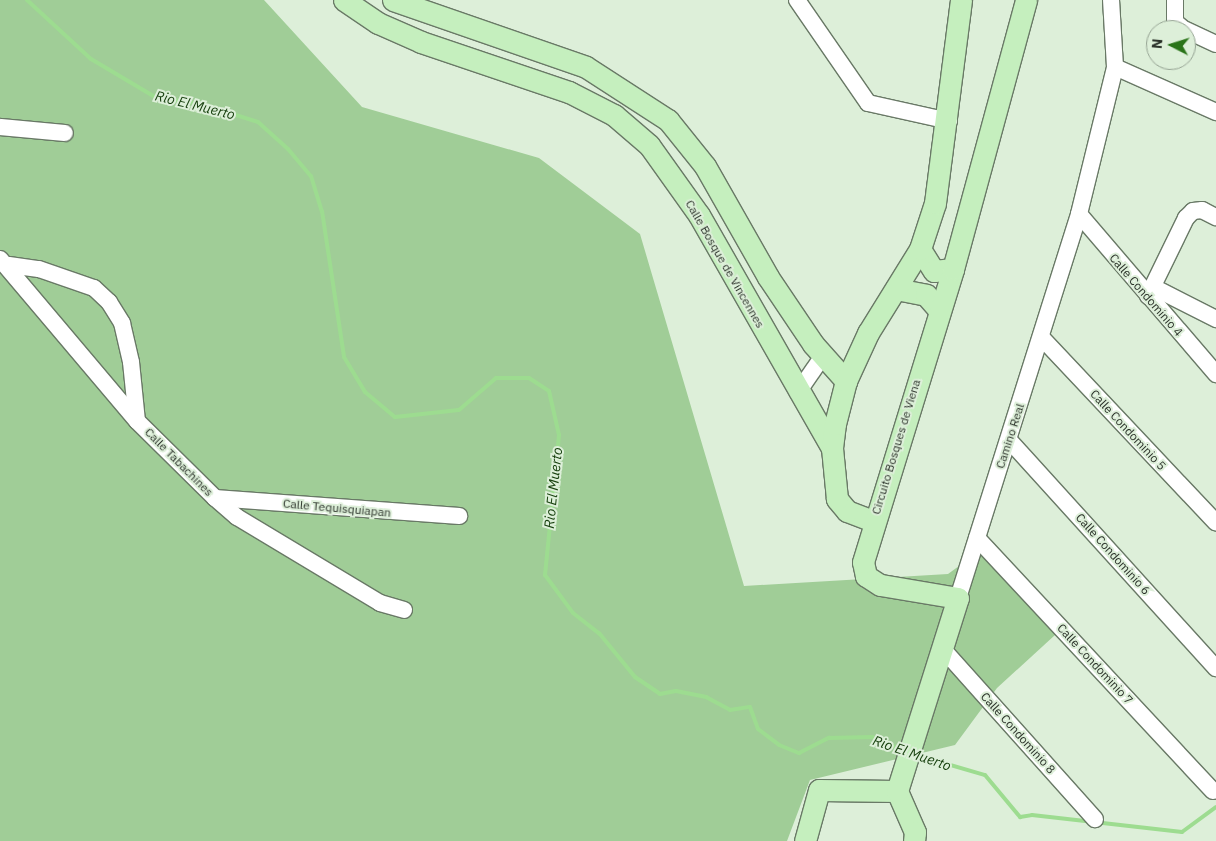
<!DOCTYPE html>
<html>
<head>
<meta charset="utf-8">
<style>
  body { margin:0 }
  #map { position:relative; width:1216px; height:841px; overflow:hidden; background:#ddefd9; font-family:"IBM Plex Sans",sans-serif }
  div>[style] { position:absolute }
  .green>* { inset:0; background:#a0cd97 }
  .stream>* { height:4px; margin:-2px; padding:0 2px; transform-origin:2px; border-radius:2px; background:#9ddc90 }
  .roads { filter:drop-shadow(1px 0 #697966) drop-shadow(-1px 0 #697966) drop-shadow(0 1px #697966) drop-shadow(0 -1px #697966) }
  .minor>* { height:16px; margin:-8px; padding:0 8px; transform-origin:8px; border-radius:8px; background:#fff }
  .major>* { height:21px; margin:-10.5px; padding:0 10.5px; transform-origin:10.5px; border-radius:10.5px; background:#c5efbe }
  span { translate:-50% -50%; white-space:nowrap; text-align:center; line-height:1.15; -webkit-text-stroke:4px #ddefd9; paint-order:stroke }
  .street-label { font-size:12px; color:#2a3129 }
  .water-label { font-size:14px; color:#18410f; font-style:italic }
  .north { position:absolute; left:1146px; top:20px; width:50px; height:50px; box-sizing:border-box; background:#ddefd9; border:1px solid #95a393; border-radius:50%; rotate:275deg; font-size:14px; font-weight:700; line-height:20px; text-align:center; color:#2a3129 }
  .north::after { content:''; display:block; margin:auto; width:18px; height:22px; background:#2a7419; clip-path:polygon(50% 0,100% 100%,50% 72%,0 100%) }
</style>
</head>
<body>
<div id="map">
  <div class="green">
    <div style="clip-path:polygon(0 0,264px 0,362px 107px,539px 158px,640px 234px,744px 586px,948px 574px,992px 542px,1067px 624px,997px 688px,955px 745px,810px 780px,787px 841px,0 841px)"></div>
  </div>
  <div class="stream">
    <div style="left:27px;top:0;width:87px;rotate:42.7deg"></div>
    <div style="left:91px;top:59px;width:74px;rotate:30.7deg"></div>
    <div style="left:155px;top:97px;width:47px;rotate:8.7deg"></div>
    <div style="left:201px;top:104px;width:60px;rotate:17.5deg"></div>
    <div style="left:258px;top:122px;width:40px;rotate:42deg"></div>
    <div style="left:288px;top:149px;width:35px;rotate:50deg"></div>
    <div style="left:311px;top:176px;width:37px;rotate:73deg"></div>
    <div style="left:322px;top:211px;width:148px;rotate:81.4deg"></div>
    <div style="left:344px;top:357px;width:41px;rotate:59deg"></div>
    <div style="left:365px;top:392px;width:39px;rotate:40deg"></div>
    <div style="left:395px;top:417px;width:64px;rotate:-6.2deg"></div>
    <div style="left:459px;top:410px;width:49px;rotate:-40.9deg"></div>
    <div style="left:496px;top:378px;width:33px"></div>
    <div style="left:529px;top:378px;width:24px;rotate:33deg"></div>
    <div style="left:549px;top:391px;width:45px;rotate:77.2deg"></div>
    <div style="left:559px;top:435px;width:141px;rotate:95.7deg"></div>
    <div style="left:545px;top:575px;width:47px;rotate:53.6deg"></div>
    <div style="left:573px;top:613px;width:33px;rotate:38deg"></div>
    <div style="left:599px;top:633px;width:57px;rotate:50.7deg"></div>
    <div style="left:635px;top:677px;width:30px;rotate:34deg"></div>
    <div style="left:660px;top:694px;width:16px;rotate:-11deg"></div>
    <div style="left:676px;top:691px;width:31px;rotate:11deg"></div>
    <div style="left:706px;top:697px;width:27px;rotate:28deg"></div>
    <div style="left:730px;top:710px;width:20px;rotate:-9deg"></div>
    <div style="left:750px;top:707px;width:23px;rotate:70deg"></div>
    <div style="left:758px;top:729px;width:26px;rotate:37deg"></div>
    <div style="left:779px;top:745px;width:22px;rotate:22deg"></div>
    <div style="left:799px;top:753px;width:34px;rotate:-27deg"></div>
    <div style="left:829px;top:738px;width:43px;rotate:-1.3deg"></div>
    <div style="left:872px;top:737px;width:33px;rotate:23deg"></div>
    <div style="left:916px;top:755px;width:72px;rotate:16.2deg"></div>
    <div style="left:985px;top:775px;width:55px;rotate:50.2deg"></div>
    <div style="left:1020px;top:817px;width:12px;rotate:-9deg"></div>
    <div style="left:1032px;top:815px;width:151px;rotate:6.5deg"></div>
    <div style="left:1182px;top:832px;width:42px;rotate:-36.3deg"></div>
  </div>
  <div class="roads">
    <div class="minor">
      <div style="left:797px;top:0;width:125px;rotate:55.4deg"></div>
      <div style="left:868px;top:103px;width:83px;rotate:12.5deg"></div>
      <div style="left:1175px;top:0;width:22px;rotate:90deg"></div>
      <div style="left:1175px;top:22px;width:13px;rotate:39deg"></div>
      <div style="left:1186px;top:30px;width:33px;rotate:25deg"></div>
      <div style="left:1115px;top:67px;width:111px;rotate:24deg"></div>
      <div style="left:0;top:127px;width:65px;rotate:5.3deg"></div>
      <div style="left:1079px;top:214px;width:211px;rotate:49.4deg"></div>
      <div style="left:0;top:259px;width:212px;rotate:49.8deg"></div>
      <div style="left:137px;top:421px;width:110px;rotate:44.6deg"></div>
      <div style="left:215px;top:498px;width:29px;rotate:41deg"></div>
      <div style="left:237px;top:517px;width:167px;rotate:31deg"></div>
      <div style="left:380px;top:603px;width:25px;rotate:16deg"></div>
      <div style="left:9px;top:265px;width:30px;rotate:8deg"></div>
      <div style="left:39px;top:269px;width:58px;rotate:19.1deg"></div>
      <div style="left:94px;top:288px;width:21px;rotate:43deg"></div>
      <div style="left:109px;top:302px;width:25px;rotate:58deg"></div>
      <div style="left:122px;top:323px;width:40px;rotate:77deg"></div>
      <div style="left:131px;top:362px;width:59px;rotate:84.2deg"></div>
      <div style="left:1153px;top:287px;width:71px;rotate:26.9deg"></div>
      <div style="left:1148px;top:296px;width:87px;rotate:-64deg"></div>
      <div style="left:1186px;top:218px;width:10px;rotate:-45deg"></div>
      <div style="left:1193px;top:211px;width:9px;rotate:-6deg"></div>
      <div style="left:1202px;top:210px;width:16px;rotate:27deg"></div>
      <div style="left:1041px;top:337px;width:255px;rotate:46.7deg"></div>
      <div style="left:798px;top:392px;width:44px;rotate:-55.2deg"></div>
      <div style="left:1009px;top:440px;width:308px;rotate:47.8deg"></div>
      <div style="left:215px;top:498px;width:245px;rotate:4.2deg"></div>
      <div style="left:977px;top:538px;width:346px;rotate:47deg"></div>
      <div style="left:958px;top:598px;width:403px;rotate:-72.5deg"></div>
      <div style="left:1079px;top:214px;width:151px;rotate:-76.2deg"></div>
      <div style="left:1115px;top:67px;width:67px;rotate:-93.4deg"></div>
      <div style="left:941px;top:647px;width:231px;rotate:48.2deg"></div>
    </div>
    <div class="major">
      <div style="left:344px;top:0;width:41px;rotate:34.1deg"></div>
      <div style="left:378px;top:23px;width:47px;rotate:23.8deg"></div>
      <div style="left:421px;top:42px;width:156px;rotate:18.7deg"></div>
      <div style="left:569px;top:92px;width:51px;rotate:27.1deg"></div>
      <div style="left:614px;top:115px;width:46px;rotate:40.6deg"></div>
      <div style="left:649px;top:145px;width:86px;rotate:54.5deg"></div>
      <div style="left:699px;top:215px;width:268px;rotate:60.3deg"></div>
      <div style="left:393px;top:0;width:204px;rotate:19.1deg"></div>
      <div style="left:586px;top:67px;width:98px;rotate:32.9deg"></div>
      <div style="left:668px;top:120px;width:59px;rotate:51.2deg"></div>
      <div style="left:705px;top:166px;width:128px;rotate:60.4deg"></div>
      <div style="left:768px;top:277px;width:81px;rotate:56.1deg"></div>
      <div style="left:813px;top:344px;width:50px;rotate:48.3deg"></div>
      <div style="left:920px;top:249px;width:26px;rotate:58deg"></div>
      <div style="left:934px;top:271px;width:19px;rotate:-6deg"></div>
      <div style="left:896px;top:289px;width:31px;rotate:11deg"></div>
      <div style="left:926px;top:295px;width:20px;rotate:49deg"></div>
      <div style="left:873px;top:521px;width:28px;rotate:-159deg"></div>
      <div style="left:847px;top:511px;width:16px;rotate:-130deg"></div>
      <div style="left:837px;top:499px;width:51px;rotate:-95.6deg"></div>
      <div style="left:832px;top:448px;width:24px;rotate:-83deg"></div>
      <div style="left:835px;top:424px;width:44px;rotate:-75.7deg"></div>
      <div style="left:846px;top:381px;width:53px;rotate:-65.4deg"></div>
      <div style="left:868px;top:333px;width:99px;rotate:-58.2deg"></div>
      <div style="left:920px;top:249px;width:48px;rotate:-71.9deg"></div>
      <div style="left:935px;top:203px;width:205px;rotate:-82.7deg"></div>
      <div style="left:897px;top:791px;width:45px;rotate:66.3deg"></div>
      <div style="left:915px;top:832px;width:9px;rotate:96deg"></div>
      <div style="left:805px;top:841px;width:53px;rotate:-74.6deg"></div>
      <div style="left:819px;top:790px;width:78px;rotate:0.7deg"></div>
      <div style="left:897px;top:791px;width:202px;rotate:-72.5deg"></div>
      <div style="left:958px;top:598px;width:79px;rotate:-170.5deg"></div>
      <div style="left:880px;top:585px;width:17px;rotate:-147deg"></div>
      <div style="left:866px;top:576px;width:14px;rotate:-102deg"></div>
      <div style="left:863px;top:562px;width:307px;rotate:-72.9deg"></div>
      <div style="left:953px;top:269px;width:279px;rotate:-74.8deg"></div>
    </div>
  </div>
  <div class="street-label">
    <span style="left:725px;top:264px;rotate:60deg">Calle Bosque de Vincennes</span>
    <span style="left:1146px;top:295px;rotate:49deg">Calle Condominio 4</span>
    <span style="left:1128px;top:430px;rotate:47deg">Calle Condominio 5</span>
    <span style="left:1010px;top:436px;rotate:-72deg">Camino Real</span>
    <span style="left:896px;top:447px;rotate:-73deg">Circuito Bosques de Viena</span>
    <span style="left:179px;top:462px;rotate:45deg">Calle Tabachines</span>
    <span style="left:337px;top:508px;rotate:5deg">Calle Tequisquiapan</span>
    <span style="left:1113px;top:554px;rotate:48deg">Calle Condominio 6</span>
    <span style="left:1095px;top:664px;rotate:47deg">Calle Condominio 7</span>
    <span style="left:1018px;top:733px;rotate:48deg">Calle Condominio 8</span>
  </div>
  <div class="water-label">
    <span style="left:195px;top:105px;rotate:14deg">Rio El Muerto</span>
    <span style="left:553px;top:488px;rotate:-84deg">Rio El Muerto</span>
    <span style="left:912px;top:753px;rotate:19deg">Rio El Muerto</span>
  </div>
  <div class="north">N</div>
</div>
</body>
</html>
